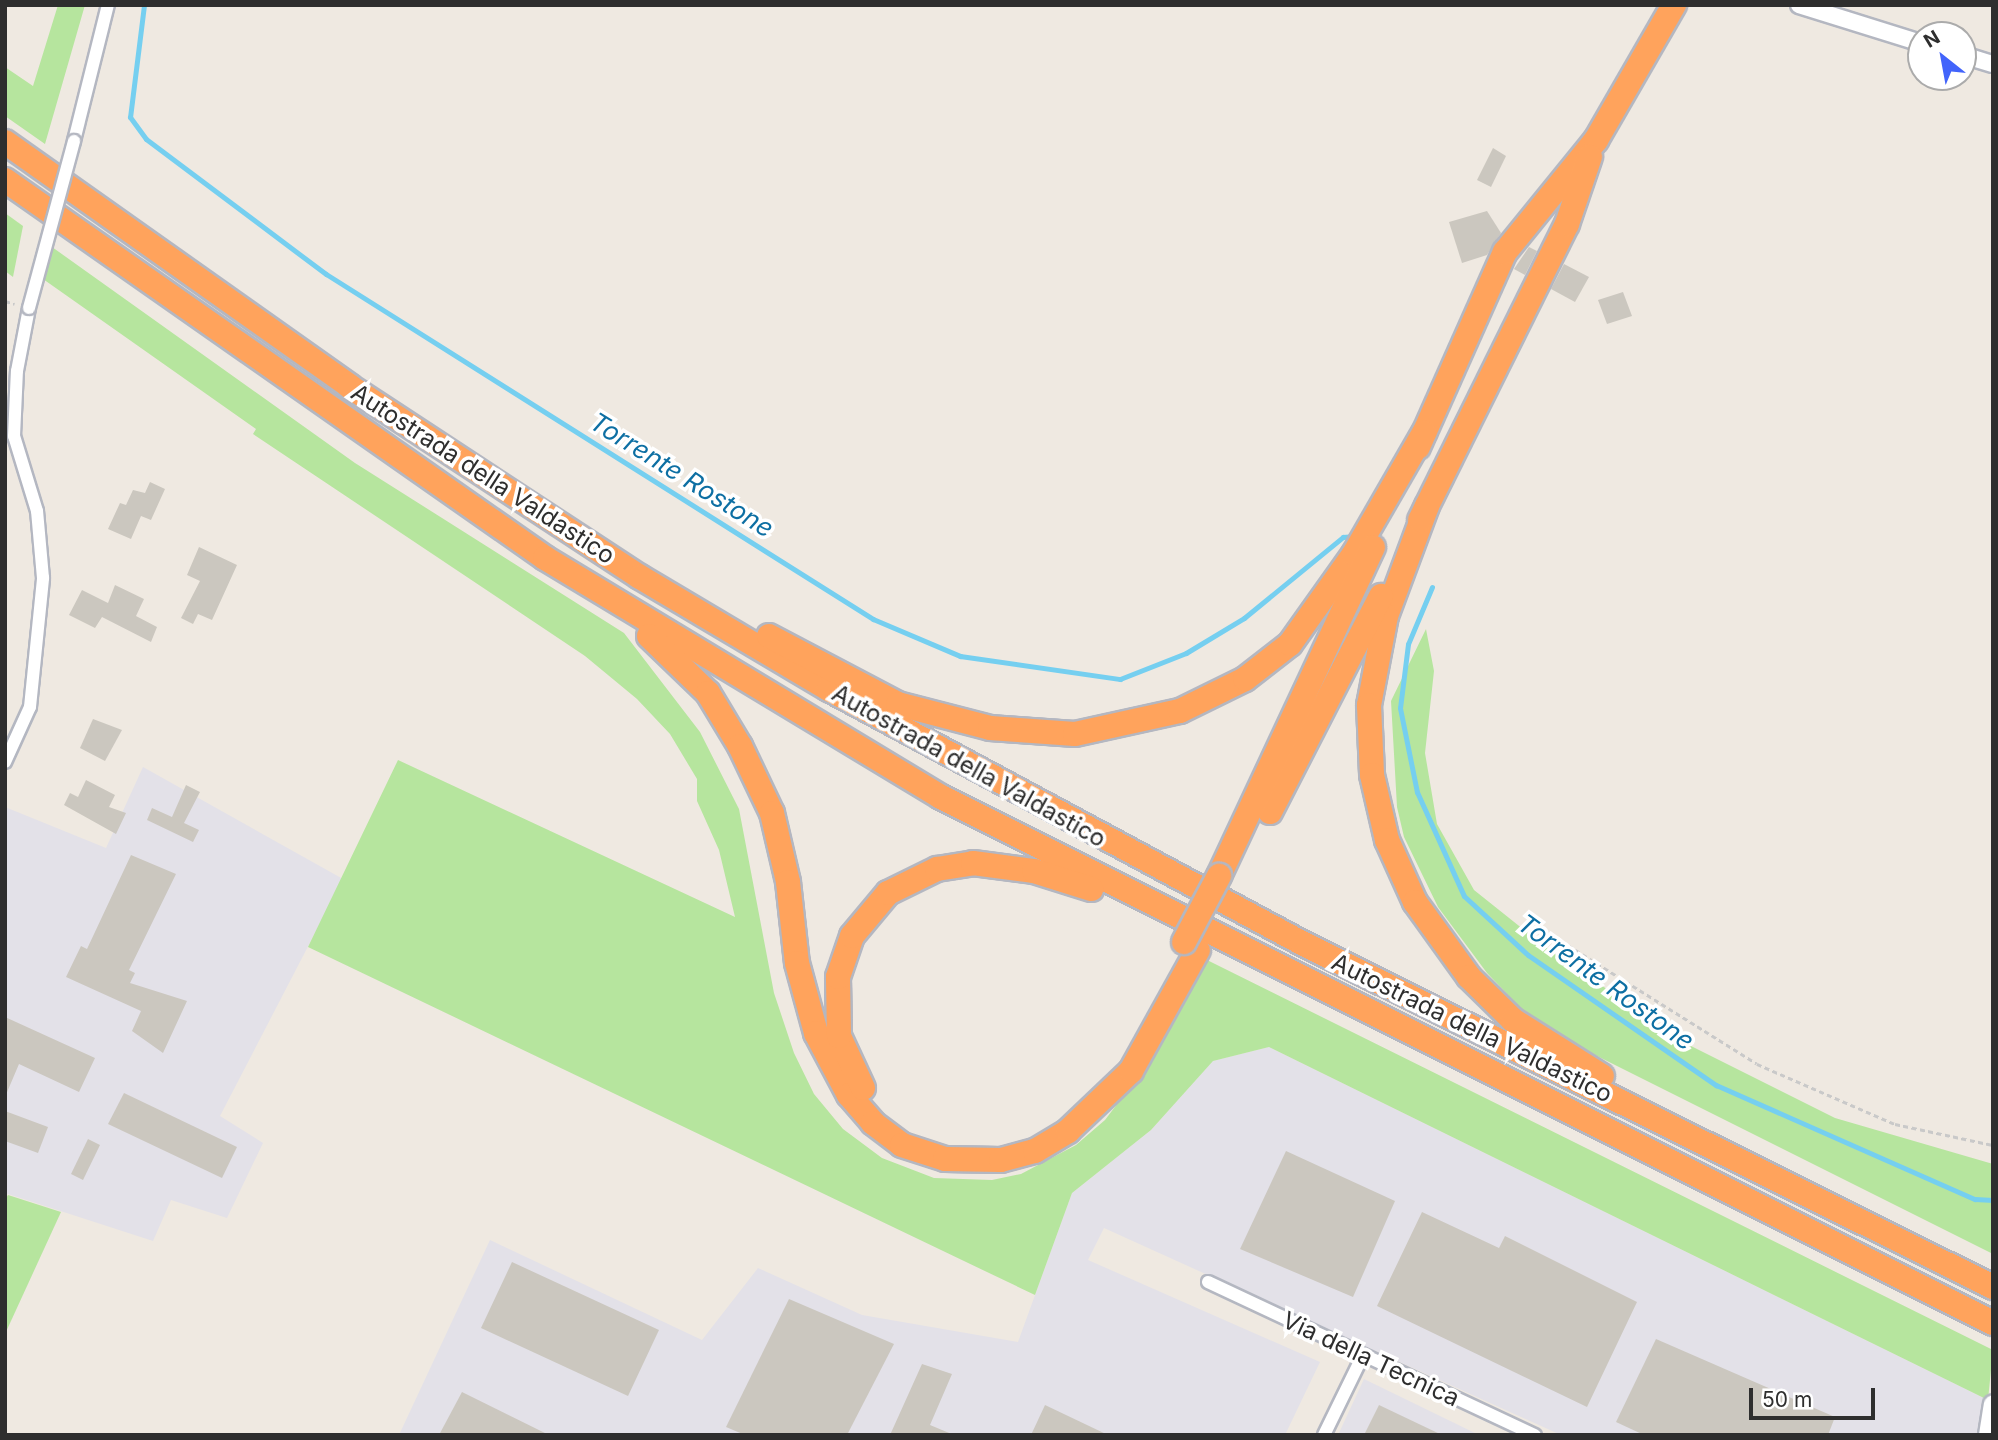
<!DOCTYPE html>
<html>
<head>
<meta charset="utf-8">
<style>
  body { margin:0 }
  #map { position:relative; width:1998px; height:1440px; overflow:hidden; background:#efe9e1; font-family:Inter,sans-serif }
  div>[style] { position:absolute }
  .industrial>* { inset:0; background:#e3e1e8 }
  .green>* { inset:0; background:#b6e59e }
  .stream>* { height:5px; margin:-2.5px; padding:0 2.5px; transform-origin:2.5px; border-radius:2.5px; background:#75cff0 }
  .building>* { inset:0; background:#cbc7bf }
  .path>* { height:2.5px; margin-top:-1.25px; transform-origin:0; background:repeating-linear-gradient(90deg,#c9c9c9 0 5px,transparent 0 8.5px) }
  .roads { filter:drop-shadow(2px 0 #b4b7c1) drop-shadow(-2px 0 #b4b7c1) drop-shadow(0 2px #b4b7c1) drop-shadow(0 -2px #b4b7c1) }
  .minor>* { height:12px; margin:-6px; padding:0 6px; transform-origin:6px; border-radius:6px; background:#fff }
  .tertiary>* { height:16px; margin:-8px; padding:0 8px; transform-origin:8px; border-radius:8px; background:#fff }
  .secondary>* { height:18px; margin:-9px; padding:0 9px; transform-origin:9px; border-radius:9px; background:#fff }
  .motorway>* { height:24px; margin:-12px; padding:0 12px; transform-origin:12px; border-radius:12px; background:#ffa35c }
  .bridges { filter:drop-shadow(2px 0 #b4b7c1) drop-shadow(-2px 0 #b4b7c1) drop-shadow(0 2px #b4b7c1) drop-shadow(0 -2px #b4b7c1) }
  .minor-bridge>* { height:12px; margin:-6px; padding:0 6px; transform-origin:6px; border-radius:6px; background:#fff }
  .motorway-bridge>* { height:24px; margin:-12px; padding:0 12px; transform-origin:12px; border-radius:12px; background:#ffa35c }
  span { translate:-50% -50%; white-space:nowrap; text-align:center; line-height:1.15; -webkit-text-stroke:7px #fff; paint-order:stroke }
  .street-label { font-size:24px; color:#2e2e2e }
  .water-label { font-size:26px; color:#0d6fa3; font-style:italic }
  .frame { position:absolute; inset:0; border:7px solid #2e2e2e; pointer-events:none }
  .north { position:absolute; left:1907px; top:21px; width:70px; height:70px; box-sizing:border-box; background:#fff; border:2px solid #ababab; border-radius:50%; rotate:329deg; font-size:19px; font-weight:700; line-height:28px; text-align:center; color:#2e2e2e }
  .north::after { content:''; display:block; margin:auto; width:24px; height:32px; background:#4264fb; clip-path:polygon(50% 0,100% 100%,50% 72%,0 100%) }
  .scale { position:absolute; left:1749px; top:1388px; width:126px; height:32px; box-sizing:border-box; border:4px solid #2e2e2e; border-top:0; padding-left:9px; font-size:21px; line-height:24px; white-space:nowrap; color:#2e2e2e; -webkit-text-stroke:5px #fff; paint-order:stroke }
</style>
</head>
<body>
<div id="map">
  <div class="industrial">
    <div style="clip-path:polygon(143px 767px,343px 879px,220px 1116px,263px 1143px,227px 1218px,171px 1200px,153px 1241px,5px 1193px,5px 807px,106px 848px)"></div>
    <div style="clip-path:polygon(1269px 1047px,1988px 1400px,1980px 1435px,1561px 1435px,1104px 1228px,1088px 1260px,1320px 1362px,1285px 1435px,399px 1435px,490px 1240px,702px 1340px,758px 1268px,862px 1315px,1018px 1342px,1072px 1193px,1151px 1130px,1213px 1061px)"></div>
    <div style="clip-path:polygon(1364px 1379px,1479px 1435px,1338px 1435px)"></div>
  </div>
  <div class="green">
    <div style="clip-path:polygon(58px 5px,85px 5px,45px 144px,5px 116px,5px 67px,33px 86px)"></div>
    <div style="clip-path:polygon(5px 213px,23px 226px,13px 277px,5px 271px)"></div>
    <div style="clip-path:polygon(52px 247px,355px 463px,624px 633px,700px 732px,739px 809px,774px 993px,794px 1053px,814px 1094px,843px 1129px,882px 1158px,934px 1178px,992px 1180px,1021px 1174px,1076px 1145px,1105px 1120px,1158px 1050px,1207px 960px,1993px 1350px,1988px 1400px,1269px 1047px,1213px 1061px,1151px 1130px,1072px 1193px,1035px 1295px,308px 947px,398px 760px,735px 917px,719px 850px,697px 801px,697px 779px,670px 734px,637px 699px,585px 656px,253px 434px,256px 429px,43px 279px)"></div>
    <div style="clip-path:polygon(1426px 629px,1434px 671px,1425px 753px,1437px 824px,1474px 890px,1548px 949px,1689px 1045px,1835px 1118px,1993px 1164px,1993px 1254px,1539px 1027px,1487px 973px,1438px 907px,1404px 837px,1397px 807px,1391px 701px)"></div>
    <div style="clip-path:polygon(8px 1195px,61px 1212px,5px 1334px,5px 1200px)"></div>
  </div>
  <div class="stream">
    <div style="left:144px;top:5px;width:113px;rotate:97.1deg"></div>
    <div style="left:130px;top:117px;width:27px;rotate:54deg"></div>
    <div style="left:146px;top:139px;width:225px;rotate:36.9deg"></div>
    <div style="left:326px;top:274px;width:647px;rotate:32.24deg"></div>
    <div style="left:873px;top:619px;width:95px;rotate:23deg"></div>
    <div style="left:960px;top:656px;width:162px;rotate:8.2deg"></div>
    <div style="left:1120px;top:679px;width:71px;rotate:-21.5deg"></div>
    <div style="left:1186px;top:653px;width:68px;rotate:-31.1deg"></div>
    <div style="left:1244px;top:618px;width:128px;rotate:-39.3deg"></div>
    <div style="left:1343px;top:537px;width:12px;rotate:-5deg"></div>
    <div style="left:1432px;top:587px;width:62px;rotate:112.8deg"></div>
    <div style="left:1408px;top:644px;width:64px;rotate:97.1deg"></div>
    <div style="left:1400px;top:708px;width:86px;rotate:78.6deg"></div>
    <div style="left:1417px;top:792px;width:114px;rotate:65.7deg"></div>
    <div style="left:1464px;top:896px;width:87px;rotate:42.7deg"></div>
    <div style="left:1528px;top:955px;width:229px;rotate:34.7deg"></div>
    <div style="left:1716px;top:1085px;width:283px;rotate:23.8deg"></div>
    <div style="left:1975px;top:1199px;width:18px;rotate:3deg"></div>
  </div>
  <div class="building">
    <div style="clip-path:polygon(1493px 148px,1506px 156px,1491px 187px,1477px 180px)"></div>
    <div style="clip-path:polygon(1487px 211px,1501px 233px,1487px 255px,1462px 263px,1449px 222px)"></div>
    <div style="clip-path:polygon(1529px 247px,1537px 251px,1525px 275px,1514px 269px)"></div>
    <div style="clip-path:polygon(1564px 264px,1589px 277px,1575px 302px,1551px 289px)"></div>
    <div style="clip-path:polygon(1623px 292px,1632px 316px,1607px 324px,1598px 300px)"></div>
    <div style="clip-path:polygon(150px 482px,165px 489px,151px 520px,141px 516px,131px 539px,108px 529px,120px 503px,126px 505px,133px 490px,145px 493px)"></div>
    <div style="clip-path:polygon(199px 547px,237px 565px,212px 620px,198px 614px,193px 624px,181px 618px,200px 581px,187px 575px)"></div>
    <div style="clip-path:polygon(115px 585px,144px 599px,136px 616px,157px 627px,151px 642px,102px 617px,95px 628px,69px 615px,82px 590px,108px 603px)"></div>
    <div style="clip-path:polygon(93px 719px,122px 730px,105px 761px,80px 748px)"></div>
    <div style="clip-path:polygon(86px 780px,115px 795px,109px 807px,126px 813px,116px 834px,64px 805px,70px 793px,78px 797px)"></div>
    <div style="clip-path:polygon(186px 785px,200px 792px,184px 823px,199px 830px,193px 842px,147px 820px,152px 808px,172px 817px)"></div>
    <div style="clip-path:polygon(131px 855px,176px 874px,129px 970px,135px 973px,130px 983px,187px 1001px,163px 1053px,132px 1031px,141px 1011px,66px 977px,81px 946px,87px 949px)"></div>
    <div style="clip-path:polygon(5px 1017px,95px 1058px,79px 1092px,19px 1064px,5px 1097px)"></div>
    <div style="clip-path:polygon(124px 1093px,237px 1147px,222px 1178px,108px 1124px)"></div>
    <div style="clip-path:polygon(5px 1111px,48px 1127px,38px 1153px,5px 1141px)"></div>
    <div style="clip-path:polygon(88px 1139px,100px 1145px,83px 1180px,71px 1174px)"></div>
    <div style="clip-path:polygon(1286px 1151px,1395px 1201px,1353px 1297px,1240px 1249px)"></div>
    <div style="clip-path:polygon(1422px 1212px,1499px 1248px,1505px 1236px,1637px 1302px,1587px 1407px,1377px 1306px)"></div>
    <div style="clip-path:polygon(512px 1262px,659px 1330px,628px 1396px,481px 1328px)"></div>
    <div style="clip-path:polygon(789px 1299px,894px 1344px,847px 1435px,745px 1435px,726px 1427px)"></div>
    <div style="clip-path:polygon(1656px 1339px,1835px 1417px,1828px 1435px,1644px 1435px,1616px 1422px)"></div>
    <div style="clip-path:polygon(922px 1364px,952px 1374px,930px 1425px,954px 1435px,890px 1435px)"></div>
    <div style="clip-path:polygon(462px 1392px,549px 1435px,439px 1435px)"></div>
    <div style="clip-path:polygon(1045px 1405px,1108px 1435px,1031px 1435px)"></div>
    <div style="clip-path:polygon(1379px 1405px,1442px 1435px,1364px 1435px)"></div>
  </div>
  <div class="path">
    <div style="left:1934px;top:32px;width:12px;rotate:14deg"></div>
    <div style="left:5px;top:301px;width:10px;rotate:17deg"></div>
    <div style="left:1539px;top:927px;width:257px;rotate:32.1deg"></div>
    <div style="left:1757px;top:1064px;width:150px;rotate:23.5deg"></div>
    <div style="left:1895px;top:1124px;width:100px;rotate:12.1deg"></div>
  </div>
  <div class="roads">
    <div class="minor">
      <div style="left:74px;top:141px;width:140px;rotate:-76deg"></div>
      <div style="left:5px;top:762px;width:60px;rotate:-65.6deg"></div>
      <div style="left:30px;top:707px;width:130px;rotate:-84.2deg"></div>
      <div style="left:43px;top:578px;width:67px;rotate:-95.1deg"></div>
      <div style="left:37px;top:511px;width:78px;rotate:-107deg"></div>
      <div style="left:14px;top:436px;width:65px;rotate:-87.4deg"></div>
      <div style="left:17px;top:371px;width:64px;rotate:-79.2deg"></div>
      <div style="left:1208px;top:1282px;width:361px;rotate:25.1deg"></div>
      <div style="left:1324px;top:1435px;width:89px;rotate:-64deg"></div>
    </div>
    <div class="tertiary">
      <div style="left:1799px;top:5px;width:128px;rotate:17.3deg"></div>
      <div style="left:1963px;top:55px;width:31px;rotate:17deg"></div>
    </div>
    <div class="secondary">
      <div style="left:1988px;top:1435px;width:31px;rotate:-81deg"></div>
    </div>
    <div class="motorway">
      <div style="left:5px;top:142px;width:422px;rotate:35.3deg"></div>
      <div style="left:349px;top:386px;width:348px;rotate:33.3deg"></div>
      <div style="left:640px;top:577px;width:220px;rotate:30.7deg"></div>
      <div style="left:829px;top:689px;width:537px;rotate:28.24deg"></div>
      <div style="left:1302px;top:943px;width:772px;rotate:26.47deg"></div>
      <div style="left:5px;top:180px;width:659px;rotate:34.99deg"></div>
      <div style="left:545px;top:558px;width:463px;rotate:31.1deg"></div>
      <div style="left:941px;top:797px;width:1176px;rotate:26.57deg"></div>
      <div style="left:1418px;top:447px;width:214px;rotate:-66deg"></div>
      <div style="left:1505px;top:252px;width:144px;rotate:-50.9deg"></div>
      <div style="left:1596px;top:140px;width:156px;rotate:-60deg"></div>
      <div style="left:1427px;top:506px;width:117px;rotate:110.4deg"></div>
      <div style="left:1386px;top:616px;width:91px;rotate:100.8deg"></div>
      <div style="left:1369px;top:705px;width:70px;rotate:87.5deg"></div>
      <div style="left:1372px;top:775px;width:67px;rotate:77deg"></div>
      <div style="left:1387px;top:840px;width:68px;rotate:65.7deg"></div>
      <div style="left:1415px;top:902px;width:92px;rotate:54.2deg"></div>
      <div style="left:1469px;top:977px;width:62px;rotate:44.3deg"></div>
      <div style="left:1513px;top:1020px;width:105px;rotate:32.2deg"></div>
      <div style="left:1420px;top:520px;width:330px;rotate:-63.6deg"></div>
      <div style="left:1567px;top:224px;width:71px;rotate:-71.1deg"></div>
      <div style="left:649px;top:636px;width:82px;rotate:44deg"></div>
      <div style="left:708px;top:693px;width:62px;rotate:58.9deg"></div>
      <div style="left:740px;top:746px;width:74px;rotate:64.5deg"></div>
      <div style="left:772px;top:813px;width:71px;rotate:76.9deg"></div>
      <div style="left:788px;top:882px;width:81px;rotate:83.7deg"></div>
      <div style="left:797px;top:963px;width:73px;rotate:74.8deg"></div>
      <div style="left:816px;top:1033px;width:70px;rotate:62deg"></div>
      <div style="left:849px;top:1095px;width:37px;rotate:49deg"></div>
      <div style="left:873px;top:1123px;width:36px;rotate:37deg"></div>
      <div style="left:902px;top:1145px;width:45px;rotate:18deg"></div>
      <div style="left:945px;top:1159px;width:56px;rotate:1deg"></div>
      <div style="left:1001px;top:1160px;width:35px;rotate:-15deg"></div>
      <div style="left:1035px;top:1151px;width:39px;rotate:-31deg"></div>
      <div style="left:1068px;top:1131px;width:87px;rotate:-43.6deg"></div>
      <div style="left:1131px;top:1071px;width:138px;rotate:-61deg"></div>
      <div style="left:769px;top:636px;width:146px;rotate:27.8deg"></div>
      <div style="left:898px;top:704px;width:95px;rotate:14.6deg"></div>
      <div style="left:990px;top:728px;width:85px;rotate:4deg"></div>
      <div style="left:1075px;top:734px;width:107px;rotate:-12.4deg"></div>
      <div style="left:1180px;top:711px;width:72px;rotate:-26.2deg"></div>
      <div style="left:1245px;top:679px;width:57px;rotate:-37.9deg"></div>
      <div style="left:1290px;top:644px;width:110px;rotate:-54.6deg"></div>
      <div style="left:1354px;top:554px;width:140px;rotate:-60deg"></div>
      <div style="left:1270px;top:812px;width:243px;rotate:-62.8deg"></div>
      <div style="left:1219px;top:876px;width:363px;rotate:-64.9deg"></div>
      <div style="left:863px;top:1088px;width:57px;rotate:-114.8deg"></div>
      <div style="left:839px;top:1036px;width:59px;rotate:-91deg"></div>
      <div style="left:838px;top:977px;width:43px;rotate:-71.1deg"></div>
      <div style="left:852px;top:936px;width:56px;rotate:-50.1deg"></div>
      <div style="left:888px;top:893px;width:55px;rotate:-26.1deg"></div>
      <div style="left:937px;top:869px;width:36px;rotate:-9deg"></div>
      <div style="left:973px;top:863px;width:62px;rotate:7.5deg"></div>
      <div style="left:1034px;top:871px;width:60px;rotate:17.5deg"></div>
    </div>
  </div>
  <div class="bridges">
    <div class="minor-bridge">
      <div style="left:29px;top:308px;width:173px;rotate:-74.9deg"></div>
    </div>
    <div class="motorway-bridge">
      <div style="left:1184px;top:942px;width:75px;rotate:-62.1deg"></div>
    </div>
  </div>
  <div class="street-label">
    <span style="left:483px;top:474px;rotate:33deg">Autostrada della Valdastico</span>
    <span style="left:969px;top:766px;rotate:29deg">Autostrada della Valdastico</span>
    <span style="left:1472px;top:1028px;rotate:26deg">Autostrada della Valdastico</span>
    <span style="left:1371px;top:1359px;rotate:25deg">Via della Tecnica</span>
  </div>
  <div class="water-label">
    <span style="left:682px;top:475px;rotate:32deg">Torrente Rostone</span>
    <span style="left:1606px;top:982px;rotate:36deg">Torrente Rostone</span>
  </div>
  <div class="frame"></div>
  <div class="north">N</div>
  <div class="scale">50 m</div>
</div>
</body>
</html>
